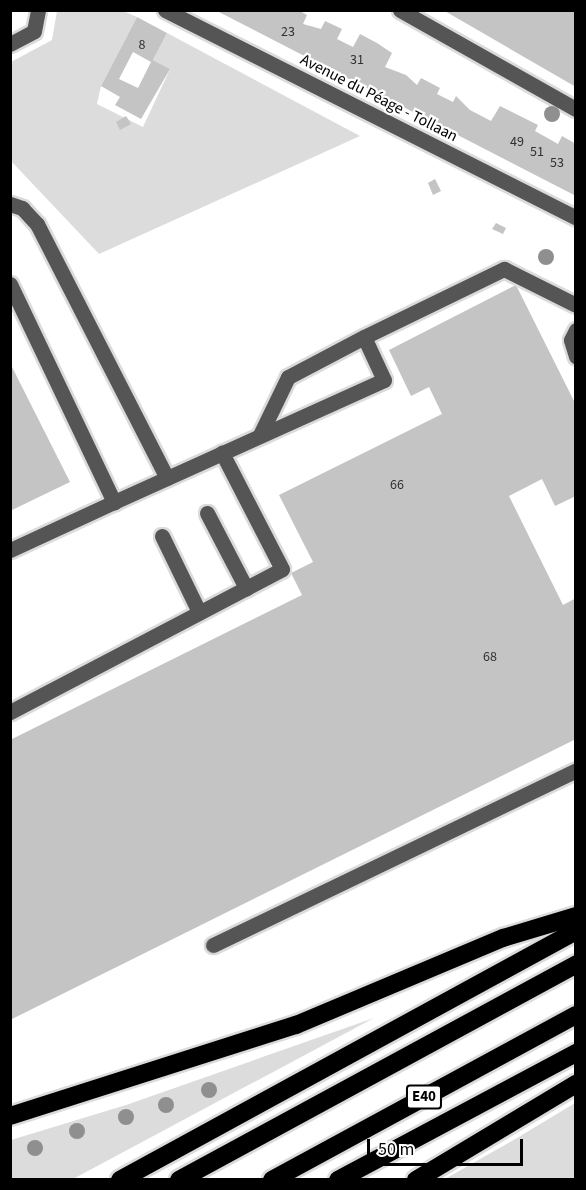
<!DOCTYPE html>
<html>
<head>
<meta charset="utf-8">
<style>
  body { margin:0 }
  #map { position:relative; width:586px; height:1190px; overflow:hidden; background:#fff; font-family:"Source Sans 3",sans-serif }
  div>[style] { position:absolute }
  .green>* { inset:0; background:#dcdcdc }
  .building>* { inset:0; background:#c4c4c4 }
  .roads { filter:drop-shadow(2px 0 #dbdbdb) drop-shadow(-2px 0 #dbdbdb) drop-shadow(0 2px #dbdbdb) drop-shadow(0 -2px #dbdbdb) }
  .minor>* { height:15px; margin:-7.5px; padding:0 7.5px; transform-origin:7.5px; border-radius:7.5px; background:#555 }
  .highway>* { height:18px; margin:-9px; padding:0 9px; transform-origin:9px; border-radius:9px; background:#000 }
  .trees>* { width:16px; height:16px; margin:-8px; border-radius:50%; background:#8f8f8f }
  span { translate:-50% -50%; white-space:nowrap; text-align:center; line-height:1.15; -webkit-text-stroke:4.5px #fff; paint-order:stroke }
  .number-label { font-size:14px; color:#313131 }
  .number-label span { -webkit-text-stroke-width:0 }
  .shield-label span { padding:2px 4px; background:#fff; border:2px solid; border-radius:4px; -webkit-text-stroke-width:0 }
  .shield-label { font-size:15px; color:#000; font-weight:700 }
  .street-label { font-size:16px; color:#000 }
  .frame { position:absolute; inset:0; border:12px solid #000; pointer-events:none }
  .scale { position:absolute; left:367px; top:1139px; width:156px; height:27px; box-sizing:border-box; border:3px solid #000; border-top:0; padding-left:8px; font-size:18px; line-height:21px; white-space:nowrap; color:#000; -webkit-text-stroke:4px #fff; paint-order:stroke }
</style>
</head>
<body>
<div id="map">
  <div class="green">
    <div style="clip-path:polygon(57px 11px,123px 11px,137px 17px,101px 86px,97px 104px,143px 127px,170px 69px,153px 60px,167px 33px,360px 136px,99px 254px,11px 161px,11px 62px,52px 40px)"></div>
    <div style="clip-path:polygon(374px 1018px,73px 1179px,11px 1179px,11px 1140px,126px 1105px)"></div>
    <div style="clip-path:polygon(575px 1103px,575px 1178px,445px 1179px,517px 1138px)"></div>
  </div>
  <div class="building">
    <div style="clip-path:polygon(215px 10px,298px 10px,307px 15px,303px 24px,321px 29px,325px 21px,342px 29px,337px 39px,353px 47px,360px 34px,377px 43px,392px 53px,385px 67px,406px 75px,417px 85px,421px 78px,440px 88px,437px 94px,453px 102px,456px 96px,470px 110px,491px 121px,500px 106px,538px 125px,535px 131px,558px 144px,562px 136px,576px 144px,576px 196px)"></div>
    <div style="clip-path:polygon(443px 10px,576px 10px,576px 87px)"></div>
    <div style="clip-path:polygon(evenodd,137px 17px,167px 33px,153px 60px,170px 69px,141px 119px,115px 105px,120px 97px,101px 86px,137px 17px,133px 52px,151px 62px,138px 88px,119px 79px,133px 52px)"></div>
    <div style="clip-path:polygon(126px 116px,131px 124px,120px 130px,116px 122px)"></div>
    <div style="clip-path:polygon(435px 179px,441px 191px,433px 195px,428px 183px)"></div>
    <div style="clip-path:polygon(496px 223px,506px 228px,503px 234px,492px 229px)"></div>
    <div style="clip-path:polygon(516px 285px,576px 405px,576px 496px,555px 506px,542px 479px,509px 496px,563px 605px,576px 598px,576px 739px,10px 1020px,10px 740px,302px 595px,291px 573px,313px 562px,279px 495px,442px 414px,429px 387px,411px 396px,389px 350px)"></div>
    <div style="clip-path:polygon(10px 363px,70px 482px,10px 511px)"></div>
  </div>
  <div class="roads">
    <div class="minor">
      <div style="left:165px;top:10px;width:461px;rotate:26.8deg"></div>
      <div style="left:400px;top:10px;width:202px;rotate:29.4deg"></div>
      <div style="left:10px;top:44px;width:27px;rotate:-28deg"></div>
      <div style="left:34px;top:31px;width:21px;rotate:-79deg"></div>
      <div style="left:10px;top:204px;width:13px;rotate:18deg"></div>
      <div style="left:22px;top:208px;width:22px;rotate:47deg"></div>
      <div style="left:37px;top:224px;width:285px;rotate:62.9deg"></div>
      <div style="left:10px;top:284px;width:242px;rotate:64.5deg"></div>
      <div style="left:114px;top:502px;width:115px;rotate:155.2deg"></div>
      <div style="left:576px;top:330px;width:11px;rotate:117deg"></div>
      <div style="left:571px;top:340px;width:17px;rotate:73deg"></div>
      <div style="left:364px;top:337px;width:156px;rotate:-25.9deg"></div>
      <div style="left:504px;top:269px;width:80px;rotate:26.6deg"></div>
      <div style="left:114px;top:502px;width:296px;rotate:-24.3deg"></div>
      <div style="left:384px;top:380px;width:47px;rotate:-114.9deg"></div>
      <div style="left:364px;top:337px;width:86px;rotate:152.2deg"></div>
      <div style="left:288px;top:377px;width:64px;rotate:115.8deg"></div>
      <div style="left:207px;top:513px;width:85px;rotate:62.5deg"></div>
      <div style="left:162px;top:536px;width:85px;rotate:64deg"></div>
      <div style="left:10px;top:712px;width:307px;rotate:-27.7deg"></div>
      <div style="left:282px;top:569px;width:131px;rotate:-117.3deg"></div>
      <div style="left:213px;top:945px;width:403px;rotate:-25.7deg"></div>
    </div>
    <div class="highway">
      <div style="left:10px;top:1116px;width:300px;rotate:-17.7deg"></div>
      <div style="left:296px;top:1025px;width:225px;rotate:-22.8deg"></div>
      <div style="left:503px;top:938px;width:76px;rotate:-16.8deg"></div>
      <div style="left:120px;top:1180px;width:520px;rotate:-28.64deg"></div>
      <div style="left:179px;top:1180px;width:452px;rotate:-28.5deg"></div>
      <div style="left:272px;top:1180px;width:346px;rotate:-28.5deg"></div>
      <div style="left:338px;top:1180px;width:270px;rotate:-28.1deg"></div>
      <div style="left:416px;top:1180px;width:187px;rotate:-31deg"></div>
    </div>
  </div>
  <div class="trees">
    <div style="left:552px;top:114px"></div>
    <div style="left:546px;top:257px"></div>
    <div style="left:209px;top:1090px"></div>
    <div style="left:166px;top:1105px"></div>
    <div style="left:126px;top:1117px"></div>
    <div style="left:77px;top:1131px"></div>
    <div style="left:35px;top:1148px"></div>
  </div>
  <div class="number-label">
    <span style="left:288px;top:32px">23</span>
    <span style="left:142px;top:45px">8</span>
    <span style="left:357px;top:60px">31</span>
    <span style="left:517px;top:142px">49</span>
    <span style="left:537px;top:152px">51</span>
    <span style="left:557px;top:163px">53</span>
    <span style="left:397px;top:485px">66</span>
    <span style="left:490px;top:657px">68</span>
  </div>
  <div class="shield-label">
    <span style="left:424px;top:1097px">E40</span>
  </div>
  <div class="street-label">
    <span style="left:379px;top:98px;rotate:27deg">Avenue du Péage - Tollaan</span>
  </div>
  <div class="frame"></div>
  <div class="scale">50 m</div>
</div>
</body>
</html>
